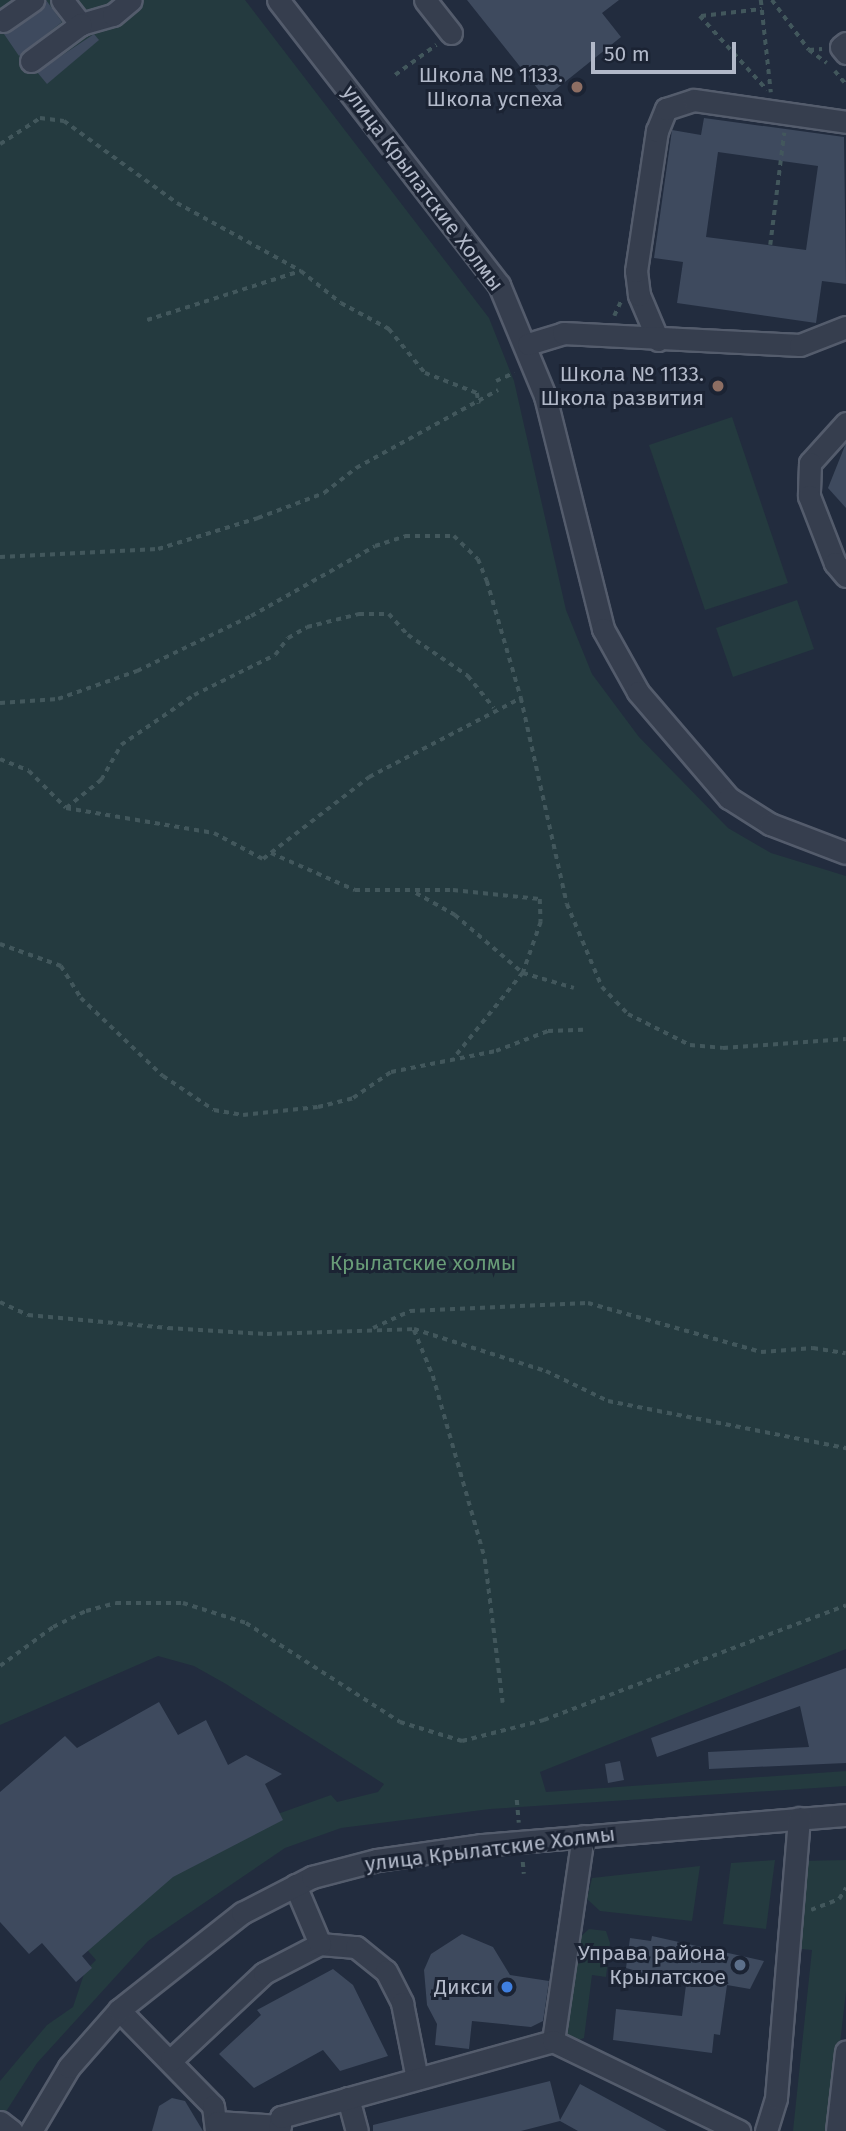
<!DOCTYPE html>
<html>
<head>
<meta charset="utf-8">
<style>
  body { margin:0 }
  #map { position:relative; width:846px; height:2131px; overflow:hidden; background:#222c3e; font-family:"Fira Sans",sans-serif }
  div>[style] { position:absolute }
  .green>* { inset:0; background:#243a3f }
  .building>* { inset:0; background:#3e4a5e }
  .path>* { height:3.5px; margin-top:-1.75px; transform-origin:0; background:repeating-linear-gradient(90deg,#42575c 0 5px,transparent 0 10px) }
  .roads { filter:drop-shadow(2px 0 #545c6c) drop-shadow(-2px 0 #545c6c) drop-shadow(0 2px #545c6c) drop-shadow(0 -2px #545c6c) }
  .minor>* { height:21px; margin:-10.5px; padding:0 10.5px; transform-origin:10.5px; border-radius:10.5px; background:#363e4e }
  .dots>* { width:19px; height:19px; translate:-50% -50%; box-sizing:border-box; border:4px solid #1b2333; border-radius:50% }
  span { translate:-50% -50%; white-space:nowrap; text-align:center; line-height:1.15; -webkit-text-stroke:6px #1b2333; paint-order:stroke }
  .poi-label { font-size:21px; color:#b2b9c9 }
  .right { translate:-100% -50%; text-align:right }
  .street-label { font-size:21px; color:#b2b9c9 }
  .park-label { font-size:21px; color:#689c77 }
  .scale { position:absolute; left:591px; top:42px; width:145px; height:32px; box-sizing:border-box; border:4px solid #b2b9c9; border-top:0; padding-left:9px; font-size:21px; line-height:24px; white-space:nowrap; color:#b2b9c9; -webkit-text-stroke:5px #1b2333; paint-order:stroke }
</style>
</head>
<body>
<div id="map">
  <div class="green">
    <div style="clip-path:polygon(0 0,245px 0,489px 318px,514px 381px,566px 610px,592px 674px,639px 737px,728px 828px,771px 853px,846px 876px,846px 1649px,540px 1772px,546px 1792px,846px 1771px,846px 1786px,490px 1809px,341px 1828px,285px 1848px,148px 1941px,37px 2063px,0 2121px,0 2081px,47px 2025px,73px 2007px,85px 1971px,96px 1960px,83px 1945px,177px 1869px,255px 1822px,331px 1795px,337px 1802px,378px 1792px,384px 1784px,226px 1684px,194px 1666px,158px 1656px,0 1725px)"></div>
    <div style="clip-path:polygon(732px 417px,788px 583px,705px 610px,649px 445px)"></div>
    <div style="clip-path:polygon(797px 600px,814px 649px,733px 677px,716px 628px)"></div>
    <div style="clip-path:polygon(775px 1860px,766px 1929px,723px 1924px,731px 1863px)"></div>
    <div style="clip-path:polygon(846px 1860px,846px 1991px,830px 2131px,793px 2131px,812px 1950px,792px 1948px,801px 1861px)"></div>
    <div style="clip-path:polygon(700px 1866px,692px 1921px,600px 1911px,587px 1899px,592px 1878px)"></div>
    <div style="clip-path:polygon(589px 1929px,606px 1931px,610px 1943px,606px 1977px,592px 1975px,584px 2038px,574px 2042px,566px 2033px,579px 1938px)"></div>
  </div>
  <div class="building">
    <div style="clip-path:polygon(46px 0,62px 22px,19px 56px,4px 34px,41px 11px)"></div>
    <div style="clip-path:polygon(467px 0,619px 0,602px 13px,621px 37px,545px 98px)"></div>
    <div style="clip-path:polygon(94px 34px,99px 40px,47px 84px,37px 72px)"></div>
    <div style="clip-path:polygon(evenodd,704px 118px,844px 137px,846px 284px,822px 281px,816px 323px,677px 303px,683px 262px,654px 258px,672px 130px,701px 135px,704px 118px,718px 152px,818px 166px,806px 250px,706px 237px,718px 152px)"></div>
    <div style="clip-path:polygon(846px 443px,846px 508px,828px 488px)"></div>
    <div style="clip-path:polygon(846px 1668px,846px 1763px,709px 1769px,708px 1752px,809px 1747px,800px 1706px,657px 1757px,651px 1738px)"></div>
    <div style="clip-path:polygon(159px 1702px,178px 1735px,206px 1720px,228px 1765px,246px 1755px,282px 1774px,265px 1784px,283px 1820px,173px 1877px,82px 1956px,92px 1968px,76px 1982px,42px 1943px,29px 1954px,0 1922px,0 1792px,65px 1736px,77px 1748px)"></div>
    <div style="clip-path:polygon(620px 1761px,624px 1780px,608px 1783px,605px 1764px)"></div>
    <div style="clip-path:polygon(462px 1934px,493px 1947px,510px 1975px,549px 1981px,543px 2021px,531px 2027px,472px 2021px,469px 2049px,435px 2045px,437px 2024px,427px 2005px,424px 1970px,431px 1954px)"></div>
    <div style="clip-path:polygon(652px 1936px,764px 1961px,750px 1989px,727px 1985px,720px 2035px,714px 2034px,712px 2053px,613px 2040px,616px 2009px,682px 2016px,686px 1985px,626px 1968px,630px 1938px,651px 1941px)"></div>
    <div style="clip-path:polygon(333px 1969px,353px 1985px,388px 2056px,340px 2071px,323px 2050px,254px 2088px,219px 2054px,261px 2015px,257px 2010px)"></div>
    <div style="clip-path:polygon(550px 2081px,560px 2120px,580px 2084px,667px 2131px,578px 2131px,560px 2121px,521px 2131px,373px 2131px,373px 2125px)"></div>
    <div style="clip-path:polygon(172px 2098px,185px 2101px,203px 2131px,152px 2131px,159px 2106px)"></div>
  </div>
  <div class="path">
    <div style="left:761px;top:0;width:93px;rotate:83.8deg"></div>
    <div style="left:772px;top:0;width:62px;rotate:53.5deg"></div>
    <div style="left:809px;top:50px;width:13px;rotate:-4deg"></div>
    <div style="left:700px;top:16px;width:100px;rotate:47.8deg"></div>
    <div style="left:701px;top:16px;width:61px;rotate:-6.5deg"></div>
    <div style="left:809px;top:50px;width:22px;rotate:36deg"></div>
    <div style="left:835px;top:71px;width:17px;rotate:50deg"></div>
    <div style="left:395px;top:75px;width:51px;rotate:-36.2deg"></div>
    <div style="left:0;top:144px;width:48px;rotate:-33deg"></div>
    <div style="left:40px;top:118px;width:24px;rotate:7deg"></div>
    <div style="left:64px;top:121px;width:140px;rotate:36deg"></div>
    <div style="left:177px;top:203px;width:141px;rotate:28.7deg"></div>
    <div style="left:301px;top:271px;width:51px;rotate:38.7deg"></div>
    <div style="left:341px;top:303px;width:55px;rotate:28.4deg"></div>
    <div style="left:389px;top:329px;width:57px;rotate:50.7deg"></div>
    <div style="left:425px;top:373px;width:56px;rotate:21deg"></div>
    <div style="left:477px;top:393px;width:11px;rotate:80deg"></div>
    <div style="left:770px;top:245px;width:113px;rotate:-82.9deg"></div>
    <div style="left:614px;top:316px;width:17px;rotate:-65deg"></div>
    <div style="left:147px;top:320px;width:162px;rotate:-17.7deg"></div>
    <div style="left:496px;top:381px;width:20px;rotate:-24deg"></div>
    <div style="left:0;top:557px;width:158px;rotate:-2.9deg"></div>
    <div style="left:158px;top:549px;width:105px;rotate:-17.2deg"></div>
    <div style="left:258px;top:518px;width:71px;rotate:-20.7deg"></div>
    <div style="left:324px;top:493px;width:41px;rotate:-38deg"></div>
    <div style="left:356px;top:468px;width:162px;rotate:-28.8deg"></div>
    <div style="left:0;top:703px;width:58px;rotate:-3.9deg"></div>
    <div style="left:58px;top:699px;width:84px;rotate:-19.5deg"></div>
    <div style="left:137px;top:671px;width:127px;rotate:-25.8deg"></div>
    <div style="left:251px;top:616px;width:142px;rotate:-29.4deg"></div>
    <div style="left:375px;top:546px;width:32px;rotate:-18deg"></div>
    <div style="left:405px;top:536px;width:49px"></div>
    <div style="left:454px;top:536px;width:33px;rotate:44deg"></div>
    <div style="left:478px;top:559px;width:24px;rotate:68deg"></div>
    <div style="left:487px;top:581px;width:122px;rotate:73.8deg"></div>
    <div style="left:521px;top:698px;width:211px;rotate:77.4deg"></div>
    <div style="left:567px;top:904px;width:90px;rotate:67.1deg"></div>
    <div style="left:602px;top:987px;width:37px;rotate:46deg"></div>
    <div style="left:628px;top:1014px;width:69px;rotate:26.6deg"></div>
    <div style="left:690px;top:1045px;width:33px;rotate:5deg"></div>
    <div style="left:723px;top:1048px;width:123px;rotate:-4.2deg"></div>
    <div style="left:0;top:759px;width:31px;rotate:22deg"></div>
    <div style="left:29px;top:771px;width:52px;rotate:45deg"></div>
    <div style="left:66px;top:808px;width:150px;rotate:9.6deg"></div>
    <div style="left:214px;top:833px;width:55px;rotate:28deg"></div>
    <div style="left:263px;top:859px;width:134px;rotate:-37.7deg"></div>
    <div style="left:369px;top:777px;width:171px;rotate:-27.5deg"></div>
    <div style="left:66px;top:808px;width:45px;rotate:-38.7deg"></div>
    <div style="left:101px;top:780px;width:40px;rotate:-60.3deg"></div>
    <div style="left:121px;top:745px;width:88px;rotate:-34.4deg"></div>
    <div style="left:194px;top:695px;width:90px;rotate:-26.3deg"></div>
    <div style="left:275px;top:655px;width:21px;rotate:-53deg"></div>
    <div style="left:288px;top:638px;width:22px;rotate:-30deg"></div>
    <div style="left:307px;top:627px;width:54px;rotate:-14deg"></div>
    <div style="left:359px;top:614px;width:30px"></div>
    <div style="left:389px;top:614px;width:28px;rotate:48deg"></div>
    <div style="left:408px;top:635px;width:73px;rotate:34.3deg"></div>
    <div style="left:468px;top:676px;width:41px;rotate:50.9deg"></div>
    <div style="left:271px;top:853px;width:92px;rotate:23.8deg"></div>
    <div style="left:355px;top:890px;width:98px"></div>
    <div style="left:453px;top:890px;width:87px;rotate:5.9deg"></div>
    <div style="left:540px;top:899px;width:23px;rotate:88deg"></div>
    <div style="left:541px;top:922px;width:54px;rotate:109.4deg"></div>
    <div style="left:523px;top:973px;width:108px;rotate:129deg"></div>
    <div style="left:416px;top:893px;width:45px;rotate:29.4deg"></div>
    <div style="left:455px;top:915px;width:89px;rotate:40.5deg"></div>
    <div style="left:523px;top:973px;width:53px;rotate:16.4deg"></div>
    <div style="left:0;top:944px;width:65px;rotate:19.8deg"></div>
    <div style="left:61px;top:966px;width:38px;rotate:58deg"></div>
    <div style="left:81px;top:998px;width:113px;rotate:43.6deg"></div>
    <div style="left:163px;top:1076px;width:61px;rotate:33.7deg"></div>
    <div style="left:214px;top:1110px;width:29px;rotate:10deg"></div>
    <div style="left:243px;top:1115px;width:75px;rotate:-6.1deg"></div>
    <div style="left:318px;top:1107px;width:36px;rotate:-14deg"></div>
    <div style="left:353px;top:1098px;width:46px;rotate:-34.4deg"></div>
    <div style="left:391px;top:1072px;width:107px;rotate:-11.3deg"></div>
    <div style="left:496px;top:1051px;width:56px;rotate:-21deg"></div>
    <div style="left:548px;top:1031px;width:35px;rotate:-2deg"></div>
    <div style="left:0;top:1302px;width:31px;rotate:25deg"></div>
    <div style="left:28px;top:1315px;width:141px;rotate:5.3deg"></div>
    <div style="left:168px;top:1328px;width:99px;rotate:3.5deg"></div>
    <div style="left:267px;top:1334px;width:147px;rotate:-1.9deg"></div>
    <div style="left:414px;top:1329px;width:139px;rotate:17.7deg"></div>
    <div style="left:546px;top:1371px;width:69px;rotate:25.8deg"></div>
    <div style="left:608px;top:1401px;width:243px;rotate:11.2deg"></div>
    <div style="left:373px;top:1328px;width:41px;rotate:-24.7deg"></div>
    <div style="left:410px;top:1311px;width:178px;rotate:-2.6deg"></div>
    <div style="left:588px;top:1303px;width:180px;rotate:15.8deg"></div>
    <div style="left:761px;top:1352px;width:52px;rotate:-4.4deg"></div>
    <div style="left:813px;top:1348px;width:33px;rotate:9deg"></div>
    <div style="left:414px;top:1330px;width:50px;rotate:67.6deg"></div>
    <div style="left:433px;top:1376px;width:190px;rotate:74.1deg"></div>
    <div style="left:485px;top:1559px;width:145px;rotate:82.9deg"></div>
    <div style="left:0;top:1666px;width:66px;rotate:-36.3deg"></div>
    <div style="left:53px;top:1627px;width:37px;rotate:-26deg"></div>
    <div style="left:86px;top:1611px;width:31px;rotate:-15deg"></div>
    <div style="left:116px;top:1603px;width:67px"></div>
    <div style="left:183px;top:1603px;width:66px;rotate:17.6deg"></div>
    <div style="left:246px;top:1623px;width:183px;rotate:32.7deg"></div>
    <div style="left:400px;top:1722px;width:65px;rotate:17deg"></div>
    <div style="left:462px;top:1741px;width:85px;rotate:-14.4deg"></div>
    <div style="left:544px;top:1720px;width:323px;rotate:-20.8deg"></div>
    <div style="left:517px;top:1800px;width:23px;rotate:85deg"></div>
    <div style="left:523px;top:1862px;width:12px;rotate:85deg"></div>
    <div style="left:811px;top:1910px;width:30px;rotate:-21deg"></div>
    <div style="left:839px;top:1899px;width:13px;rotate:-58deg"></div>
  </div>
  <div class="roads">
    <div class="minor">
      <div style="left:62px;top:0;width:31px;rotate:52deg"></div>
      <div style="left:81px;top:24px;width:33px;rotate:-16deg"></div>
      <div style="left:113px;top:15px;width:23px;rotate:-40deg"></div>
      <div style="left:278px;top:0;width:361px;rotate:52.2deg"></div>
      <div style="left:499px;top:285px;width:120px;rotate:67.5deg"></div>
      <div style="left:545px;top:396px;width:240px;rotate:76deg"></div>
      <div style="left:603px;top:629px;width:72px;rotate:60.9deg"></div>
      <div style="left:638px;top:692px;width:140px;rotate:49.4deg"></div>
      <div style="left:729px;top:798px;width:49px;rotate:32.4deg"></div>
      <div style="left:770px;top:824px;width:81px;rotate:20.9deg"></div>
      <div style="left:425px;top:0;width:42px;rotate:51.8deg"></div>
      <div style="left:3px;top:21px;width:37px;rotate:-35deg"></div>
      <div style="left:846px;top:43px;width:6px;rotate:141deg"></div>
      <div style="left:841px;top:47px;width:8px;rotate:50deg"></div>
      <div style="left:31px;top:61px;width:62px;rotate:-36.5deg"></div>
      <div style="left:658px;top:340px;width:49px;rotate:-112.9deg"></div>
      <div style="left:639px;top:295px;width:24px;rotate:-97deg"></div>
      <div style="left:636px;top:271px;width:142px;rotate:-81.5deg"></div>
      <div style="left:657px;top:131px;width:24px;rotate:-68deg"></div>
      <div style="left:666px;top:109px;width:29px;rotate:-18deg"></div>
      <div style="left:694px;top:100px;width:154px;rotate:8.2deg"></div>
      <div style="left:528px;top:344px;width:37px;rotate:-17deg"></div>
      <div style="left:563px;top:333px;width:237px;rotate:2.9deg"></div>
      <div style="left:800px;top:345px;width:49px;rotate:-21.4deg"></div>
      <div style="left:846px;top:423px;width:54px;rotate:132deg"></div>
      <div style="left:810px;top:463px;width:33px;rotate:92deg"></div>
      <div style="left:809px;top:496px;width:72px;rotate:68.8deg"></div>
      <div style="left:835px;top:563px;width:17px;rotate:50deg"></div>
      <div style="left:320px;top:1944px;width:36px;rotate:5deg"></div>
      <div style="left:356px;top:1947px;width:38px;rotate:39deg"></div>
      <div style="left:386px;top:1971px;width:36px;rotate:63deg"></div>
      <div style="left:402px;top:2003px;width:77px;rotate:78.8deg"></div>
      <div style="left:119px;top:2010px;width:134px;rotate:45.6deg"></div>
      <div style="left:213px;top:2106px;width:25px;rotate:83deg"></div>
      <div style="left:553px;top:2041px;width:207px;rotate:-81.7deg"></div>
      <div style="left:171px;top:2060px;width:127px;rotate:-43.1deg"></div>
      <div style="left:264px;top:1973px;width:63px;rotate:-27.4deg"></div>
      <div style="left:320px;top:1944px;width:64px;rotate:-113deg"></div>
      <div style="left:348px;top:2098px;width:34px;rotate:75deg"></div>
      <div style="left:0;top:2122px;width:15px;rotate:37deg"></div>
      <div style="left:217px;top:2122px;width:63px;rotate:3.6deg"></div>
      <div style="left:31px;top:2131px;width:74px;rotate:-59.3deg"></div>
      <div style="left:69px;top:2067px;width:76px;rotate:-48.7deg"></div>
      <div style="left:119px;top:2010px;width:157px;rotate:-38.3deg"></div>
      <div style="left:242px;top:1913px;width:79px;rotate:-27.2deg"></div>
      <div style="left:312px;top:1877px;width:67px;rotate:-14.7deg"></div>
      <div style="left:377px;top:1860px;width:105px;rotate:-8.2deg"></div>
      <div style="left:481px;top:1845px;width:366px;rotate:-4.7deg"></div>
      <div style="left:279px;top:2131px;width:14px;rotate:-82deg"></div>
      <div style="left:281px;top:2117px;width:282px;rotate:-15.6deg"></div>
      <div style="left:553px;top:2041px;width:207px;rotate:25.8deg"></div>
      <div style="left:766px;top:2131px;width:34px;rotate:-73deg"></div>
      <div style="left:776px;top:2098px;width:281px;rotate:-85.3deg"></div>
      <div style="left:837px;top:2131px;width:80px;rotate:-83.5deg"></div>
    </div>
  </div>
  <div class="dots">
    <div style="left:577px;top:87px;background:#8d6e63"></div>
    <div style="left:718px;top:386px;background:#8d6e63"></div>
    <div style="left:740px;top:1965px;background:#5c6f8a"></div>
    <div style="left:507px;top:1987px;background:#3f7fe0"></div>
  </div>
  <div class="poi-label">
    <span class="right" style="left:563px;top:87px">Школа № 1133.<br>Школа успеха</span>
    <span class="right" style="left:704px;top:386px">Школа № 1133.<br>Школа развития</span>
    <span class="right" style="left:726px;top:1965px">Управа района<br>Крылатское</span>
    <span class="right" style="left:493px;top:1987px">Дикси</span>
  </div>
  <div class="street-label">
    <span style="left:423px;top:188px;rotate:53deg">улица Крылатские Холмы</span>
    <span style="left:490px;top:1849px;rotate:-7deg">улица Крылатские Холмы</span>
  </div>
  <div class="park-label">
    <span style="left:423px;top:1263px">Крылатские холмы</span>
  </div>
  <div class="scale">50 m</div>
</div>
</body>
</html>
